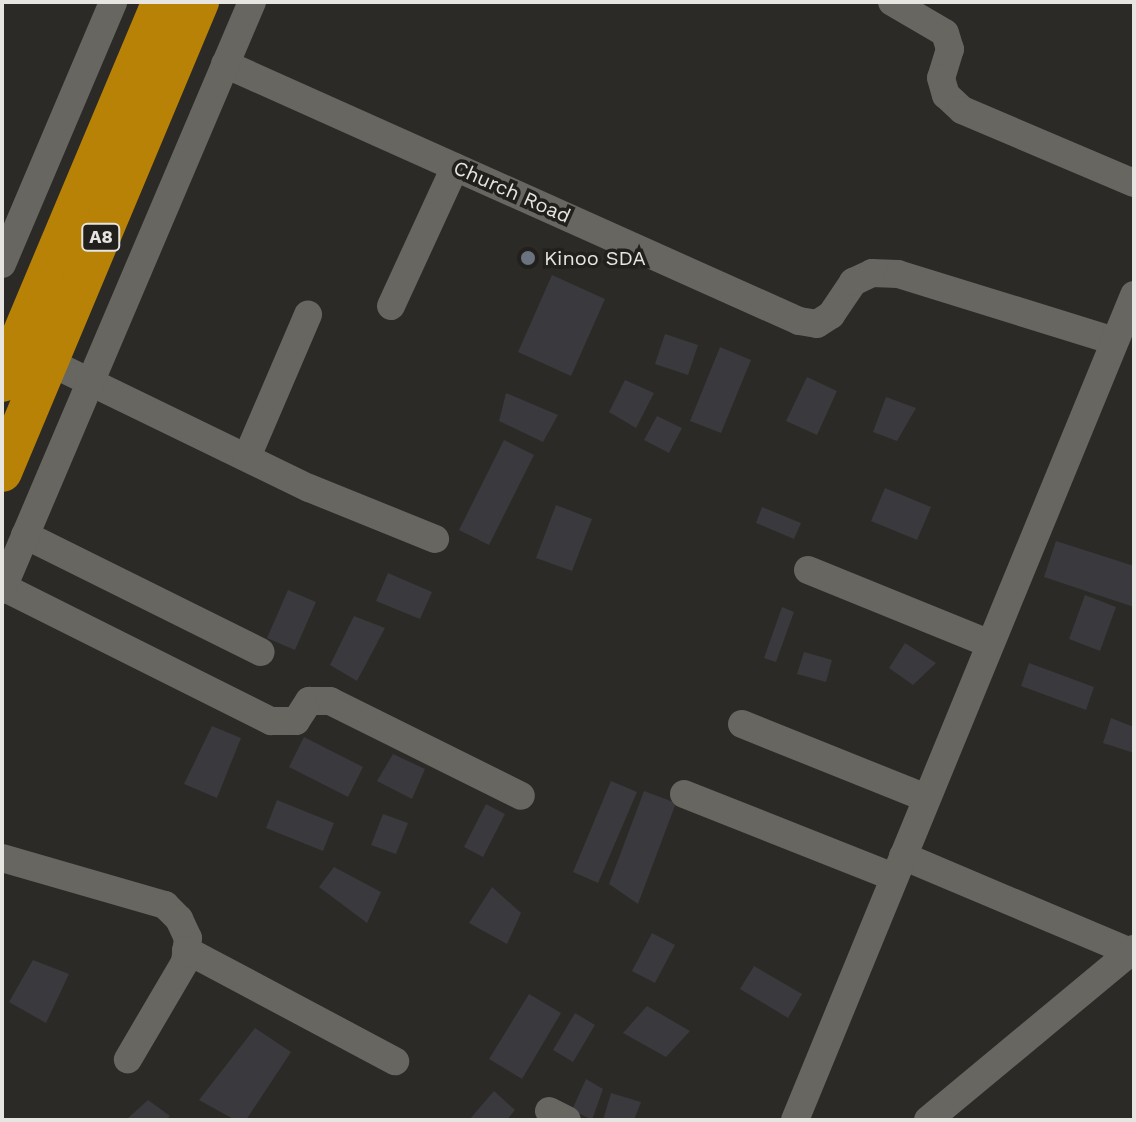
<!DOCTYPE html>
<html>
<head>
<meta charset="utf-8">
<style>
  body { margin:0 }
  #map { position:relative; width:1136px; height:1122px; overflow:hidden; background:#2b2a26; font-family:"Work Sans",sans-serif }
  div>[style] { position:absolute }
  .building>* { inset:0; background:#3a393e }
  .minor>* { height:28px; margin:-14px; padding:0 14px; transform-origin:14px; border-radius:14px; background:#676661 }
  .highway>* { height:40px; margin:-20px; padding:0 20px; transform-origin:20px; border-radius:20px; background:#b88207 }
  .dots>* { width:22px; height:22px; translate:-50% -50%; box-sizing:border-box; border:4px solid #22201c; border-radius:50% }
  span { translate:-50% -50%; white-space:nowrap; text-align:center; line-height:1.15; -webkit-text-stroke:7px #22201c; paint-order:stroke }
  .shield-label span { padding:2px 6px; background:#22201c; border:2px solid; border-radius:6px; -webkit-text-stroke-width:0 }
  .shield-label { font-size:18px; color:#e6e5e2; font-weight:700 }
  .street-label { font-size:20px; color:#e6e5e2 }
  .poi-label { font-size:20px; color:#e6e5e2 }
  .left { translate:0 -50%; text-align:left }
  .frame { position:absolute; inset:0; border:4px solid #e6e5e2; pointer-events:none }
</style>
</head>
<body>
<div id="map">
  <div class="building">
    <div style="clip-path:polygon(552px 275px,605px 299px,571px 376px,518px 352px)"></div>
    <div style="clip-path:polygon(665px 334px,698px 345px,688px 375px,655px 364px)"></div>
    <div style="clip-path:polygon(720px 347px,751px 360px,721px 433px,690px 421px)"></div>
    <div style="clip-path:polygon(807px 377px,837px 391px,817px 435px,786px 421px)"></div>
    <div style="clip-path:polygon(625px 380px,654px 393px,636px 428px,609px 412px)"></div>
    <div style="clip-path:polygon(506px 393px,558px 415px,543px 442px,499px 421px)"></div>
    <div style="clip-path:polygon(886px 397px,916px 408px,897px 441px,873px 432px)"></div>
    <div style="clip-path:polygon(657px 416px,682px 428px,669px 453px,644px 440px)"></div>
    <div style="clip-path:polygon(504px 440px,534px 455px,489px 545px,459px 530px)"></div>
    <div style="clip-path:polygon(885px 488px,931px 507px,917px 540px,871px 521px)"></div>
    <div style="clip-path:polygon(556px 505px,592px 519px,572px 571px,536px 558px)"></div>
    <div style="clip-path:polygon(762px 507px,801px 523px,794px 539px,756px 523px)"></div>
    <div style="clip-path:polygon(1056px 541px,1134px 566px,1134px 607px,1044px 577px)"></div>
    <div style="clip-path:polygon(388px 573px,432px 592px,420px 619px,376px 601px)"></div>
    <div style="clip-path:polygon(288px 590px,316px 602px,295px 650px,267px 638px)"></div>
    <div style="clip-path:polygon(1085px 595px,1116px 607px,1100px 651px,1069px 639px)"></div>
    <div style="clip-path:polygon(782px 607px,794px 612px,776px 662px,764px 658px)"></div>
    <div style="clip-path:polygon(354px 616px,385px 628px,357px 681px,330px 665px)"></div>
    <div style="clip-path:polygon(905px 643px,936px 663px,913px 685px,889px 668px)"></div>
    <div style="clip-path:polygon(804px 652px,832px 660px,826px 682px,797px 674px)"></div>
    <div style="clip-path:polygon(1029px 663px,1094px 687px,1086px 710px,1021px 686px)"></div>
    <div style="clip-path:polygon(1111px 718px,1134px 727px,1134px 753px,1103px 743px)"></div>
    <div style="clip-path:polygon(212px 726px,241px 738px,217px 798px,184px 784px)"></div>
    <div style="clip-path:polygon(304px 737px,363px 767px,348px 797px,289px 767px)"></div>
    <div style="clip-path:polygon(393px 754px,425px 769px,412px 799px,377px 781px)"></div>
    <div style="clip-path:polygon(611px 781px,637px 792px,598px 883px,573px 872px)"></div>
    <div style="clip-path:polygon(644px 791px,676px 803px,638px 904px,609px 884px)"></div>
    <div style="clip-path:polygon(277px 800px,334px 823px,323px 851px,266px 828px)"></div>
    <div style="clip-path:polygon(486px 804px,505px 814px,483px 857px,464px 847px)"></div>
    <div style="clip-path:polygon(383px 814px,408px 823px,396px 854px,371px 845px)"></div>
    <div style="clip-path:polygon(334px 867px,381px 892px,367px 923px,319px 887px)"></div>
    <div style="clip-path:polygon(492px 887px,521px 913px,507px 944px,469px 923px)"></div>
    <div style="clip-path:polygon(652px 933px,675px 945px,655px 983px,632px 971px)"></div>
    <div style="clip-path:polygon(33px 960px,69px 974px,46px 1023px,9px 1002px)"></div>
    <div style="clip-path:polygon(754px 966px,802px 994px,788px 1018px,740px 989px)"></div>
    <div style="clip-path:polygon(529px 994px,561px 1013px,522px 1079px,489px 1059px)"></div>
    <div style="clip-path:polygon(647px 1006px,690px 1031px,666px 1057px,623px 1033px)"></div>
    <div style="clip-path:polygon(575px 1013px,595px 1025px,573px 1062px,553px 1050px)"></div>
    <div style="clip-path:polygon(255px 1028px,291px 1052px,246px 1120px,235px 1120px,199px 1100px)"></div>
    <div style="clip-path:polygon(586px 1079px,603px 1089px,592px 1120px,572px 1110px)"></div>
    <div style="clip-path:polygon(494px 1091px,515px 1110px,507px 1120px,469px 1120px)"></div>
    <div style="clip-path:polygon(611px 1093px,641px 1102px,634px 1120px,603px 1120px)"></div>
    <div style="clip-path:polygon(148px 1100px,170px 1116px,166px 1120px,126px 1120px)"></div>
  </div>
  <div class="minor">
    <div style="left:892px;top:2px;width:61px;rotate:30.3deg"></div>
    <div style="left:945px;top:33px;width:17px;rotate:73deg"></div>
    <div style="left:950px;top:49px;width:30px;rotate:107deg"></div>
    <div style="left:941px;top:78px;width:18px;rotate:74deg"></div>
    <div style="left:946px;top:95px;width:22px;rotate:43deg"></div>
    <div style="left:962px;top:110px;width:187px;rotate:23deg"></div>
    <div style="left:225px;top:64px;width:629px;rotate:24.12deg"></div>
    <div style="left:799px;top:321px;width:18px;rotate:9deg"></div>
    <div style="left:817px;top:324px;width:17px;rotate:-33deg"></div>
    <div style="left:831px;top:315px;width:40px;rotate:-56deg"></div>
    <div style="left:853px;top:282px;width:21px;rotate:-25deg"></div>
    <div style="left:872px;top:273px;width:26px;rotate:2deg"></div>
    <div style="left:898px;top:274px;width:226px;rotate:17.2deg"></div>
    <div style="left:2px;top:264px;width:285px;rotate:-67deg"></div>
    <div style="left:391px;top:306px;width:153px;rotate:-65.3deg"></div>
    <div style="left:49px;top:362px;width:289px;rotate:25.9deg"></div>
    <div style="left:309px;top:488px;width:136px;rotate:22deg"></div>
    <div style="left:247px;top:457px;width:155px;rotate:-66.8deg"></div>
    <div style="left:25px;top:535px;width:263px;rotate:26.4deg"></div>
    <div style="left:808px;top:570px;width:196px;rotate:22.1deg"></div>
    <div style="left:3px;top:587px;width:300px;rotate:26.6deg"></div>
    <div style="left:271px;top:721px;width:25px"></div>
    <div style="left:296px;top:721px;width:24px;rotate:-57deg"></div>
    <div style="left:309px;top:701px;width:21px"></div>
    <div style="left:330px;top:701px;width:213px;rotate:26.4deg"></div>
    <div style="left:2px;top:590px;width:639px;rotate:-66.97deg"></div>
    <div style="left:742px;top:724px;width:198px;rotate:21.9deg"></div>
    <div style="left:684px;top:794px;width:226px;rotate:21.6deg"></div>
    <div style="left:903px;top:856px;width:246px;rotate:22.9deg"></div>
    <div style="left:2px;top:858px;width:170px;rotate:16.1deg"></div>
    <div style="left:165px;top:905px;width:20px;rotate:45deg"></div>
    <div style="left:179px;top:919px;width:21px;rotate:65deg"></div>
    <div style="left:188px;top:938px;width:24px;rotate:97deg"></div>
    <div style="left:185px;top:962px;width:113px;rotate:120.4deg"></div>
    <div style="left:186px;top:950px;width:237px;rotate:28deg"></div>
    <div style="left:549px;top:1111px;width:20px;rotate:27deg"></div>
    <div style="left:795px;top:1120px;width:892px;rotate:-67.66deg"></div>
    <div style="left:928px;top:1120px;width:268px;rotate:-39.7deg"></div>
  </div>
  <div class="highway">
    <div style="left:2px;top:382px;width:412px;rotate:-67.2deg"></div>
    <div style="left:2px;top:472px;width:510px;rotate:-67.26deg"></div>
  </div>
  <div class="dots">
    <div style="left:528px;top:258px;background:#6b7280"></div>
  </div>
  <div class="shield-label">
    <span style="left:101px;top:237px">A8</span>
  </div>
  <div class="street-label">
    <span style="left:512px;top:192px;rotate:24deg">Church Road</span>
  </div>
  <div class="poi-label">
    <span class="left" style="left:544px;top:258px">Kinoo SDA</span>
  </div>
  <div class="frame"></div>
</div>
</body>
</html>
